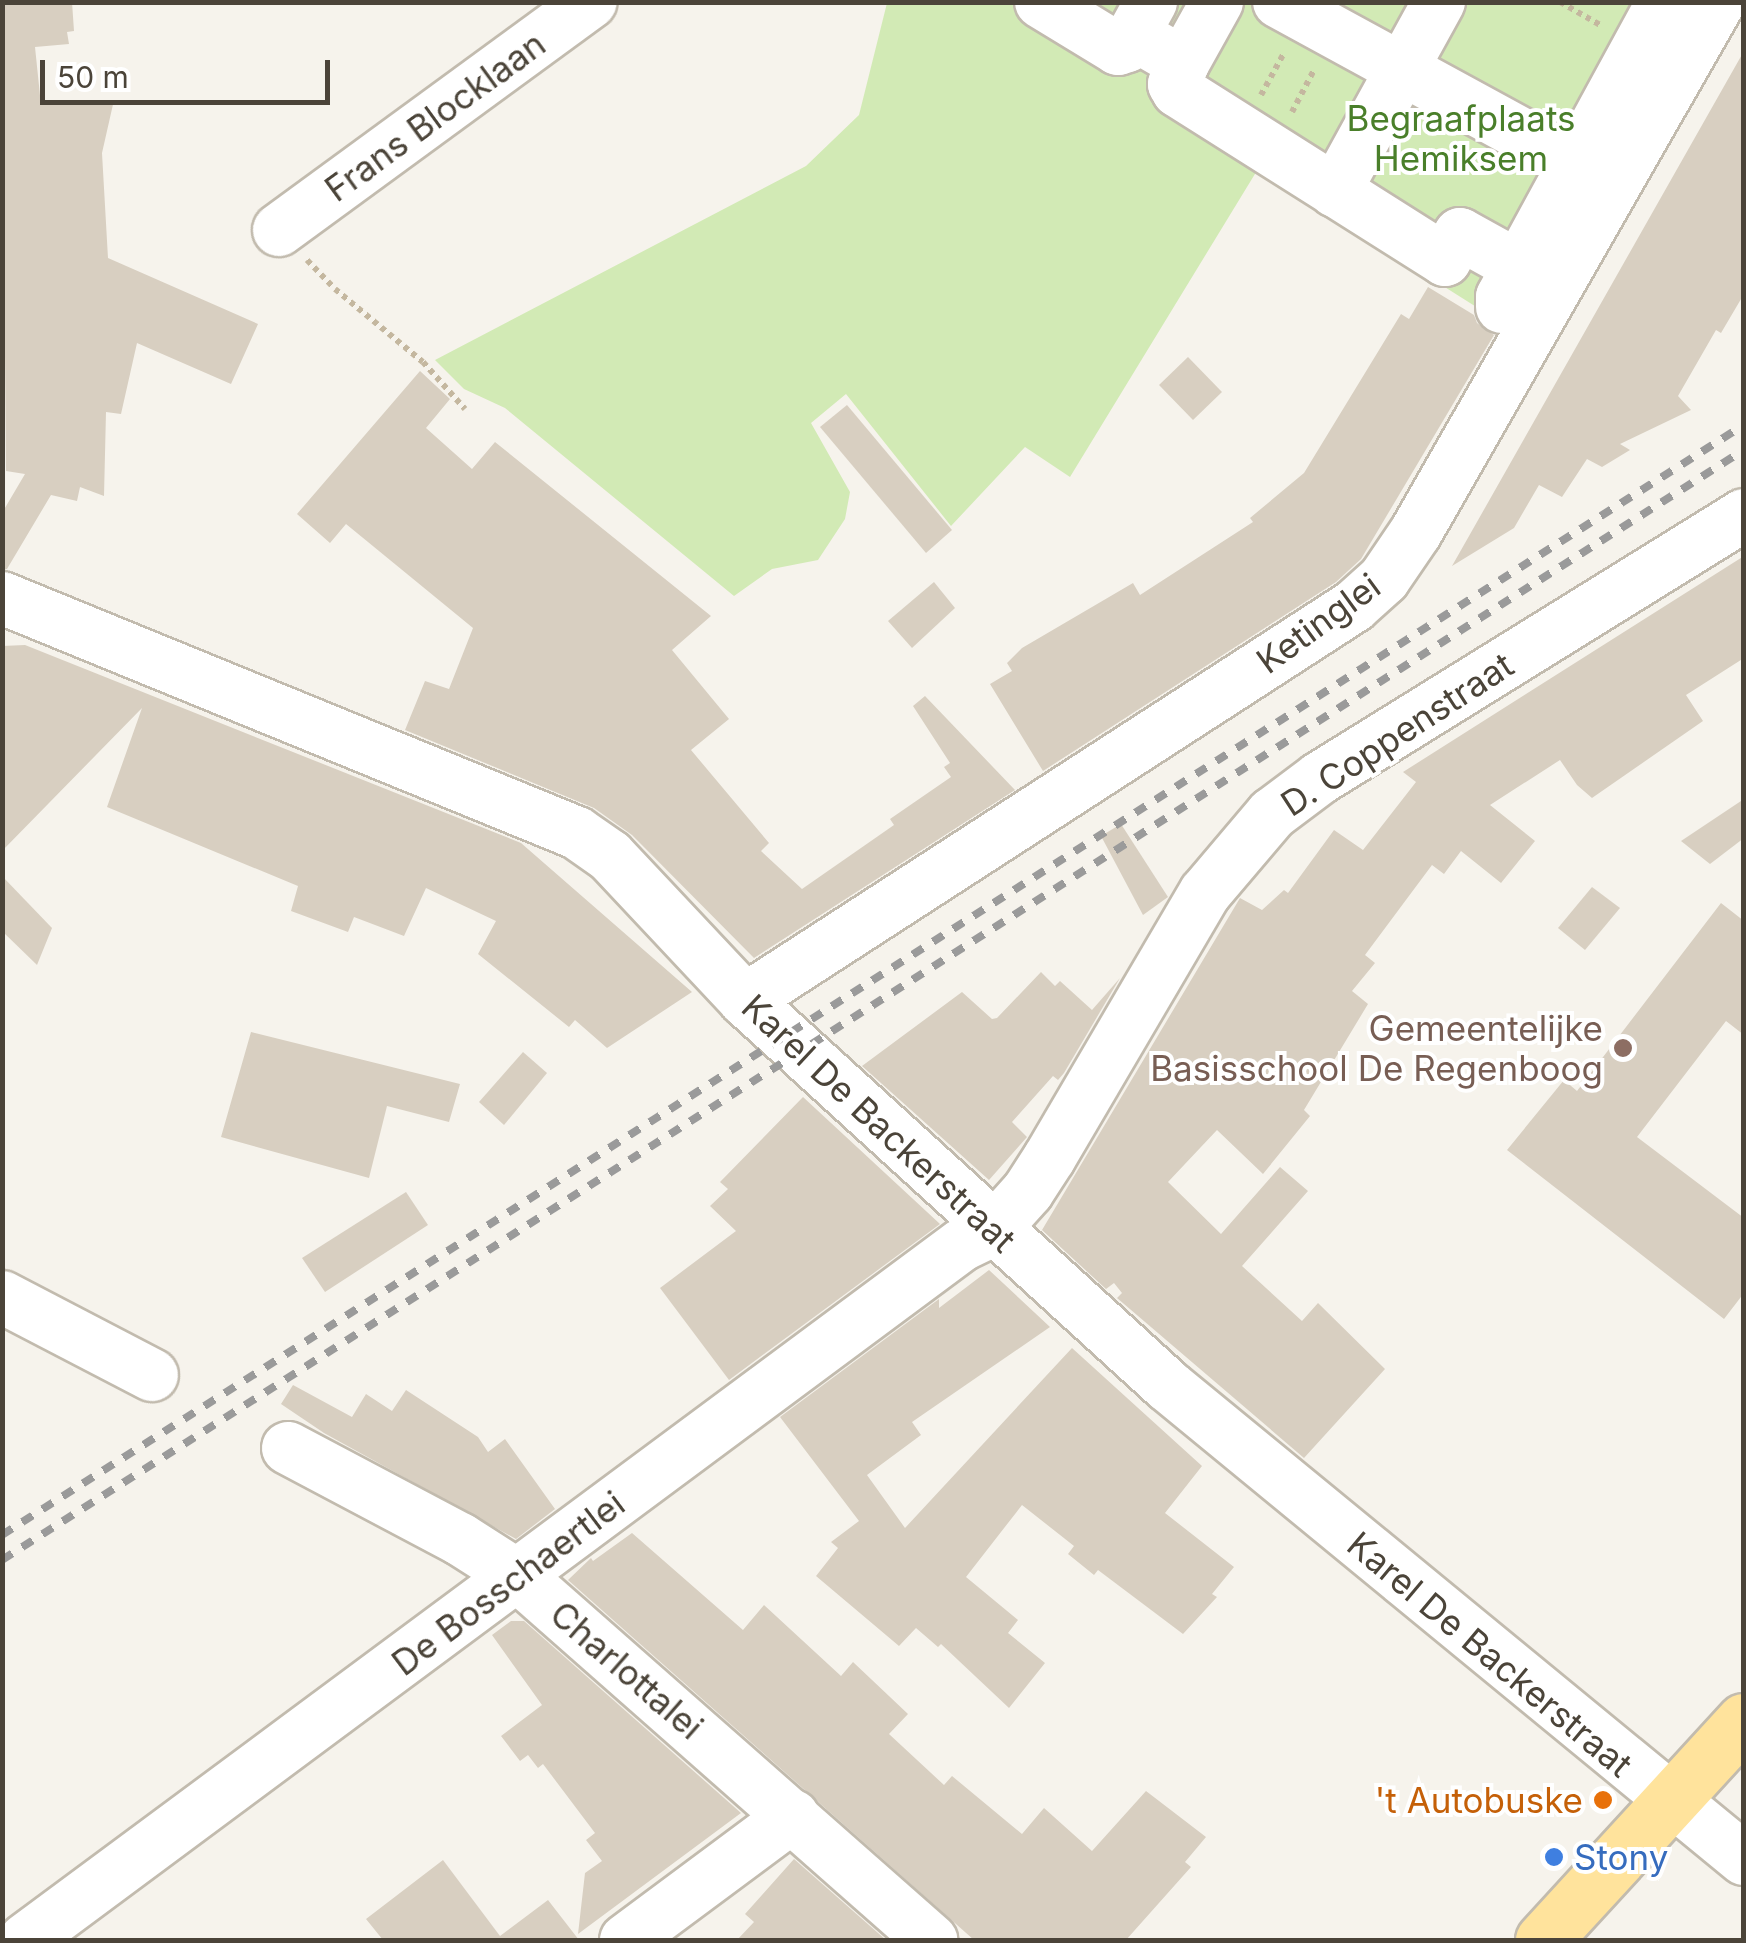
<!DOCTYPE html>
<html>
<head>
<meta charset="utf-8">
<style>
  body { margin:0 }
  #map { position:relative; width:1746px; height:1943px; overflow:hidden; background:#f6f3ec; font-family:Inter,sans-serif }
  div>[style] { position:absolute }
  .green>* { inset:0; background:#d2eab5 }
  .building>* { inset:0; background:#d8cfc1 }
  .path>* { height:6px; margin-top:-3px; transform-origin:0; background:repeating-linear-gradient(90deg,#c4b79f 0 5px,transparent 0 10px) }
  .roads { filter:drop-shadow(2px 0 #c2bbae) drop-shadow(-2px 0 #c2bbae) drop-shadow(0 2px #c2bbae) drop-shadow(0 -2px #c2bbae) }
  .minor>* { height:52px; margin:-26px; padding:0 26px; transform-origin:26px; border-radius:26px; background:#fff }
  .major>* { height:55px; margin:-27.5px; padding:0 27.5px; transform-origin:27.5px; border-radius:27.5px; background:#ffe39c }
  .rail>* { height:8px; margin-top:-4px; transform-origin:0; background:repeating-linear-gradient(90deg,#9a9a9a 0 12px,transparent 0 24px) }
  .dots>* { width:28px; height:28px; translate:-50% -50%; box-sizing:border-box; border:5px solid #fff; border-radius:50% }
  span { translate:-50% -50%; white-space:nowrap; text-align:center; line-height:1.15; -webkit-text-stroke:8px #fff; paint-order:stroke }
  .street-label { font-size:35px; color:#4b4439 }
  .park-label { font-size:35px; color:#4a7f2a }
  .education-label { font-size:35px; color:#785e54 }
  .right { translate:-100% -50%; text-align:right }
  .food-label { font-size:35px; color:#c56008 }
  .shop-label { font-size:35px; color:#366cbe }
  .left { translate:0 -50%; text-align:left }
  .frame { position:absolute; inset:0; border:5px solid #4b4439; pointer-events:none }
  .scale { position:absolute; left:40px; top:60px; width:290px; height:45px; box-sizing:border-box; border:5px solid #4b4439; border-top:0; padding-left:12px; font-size:30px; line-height:35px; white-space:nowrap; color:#4b4439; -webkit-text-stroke:8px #fff; paint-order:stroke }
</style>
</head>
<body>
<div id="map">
  <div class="green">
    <div style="clip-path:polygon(887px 3px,1691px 3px,1508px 327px,1258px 169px,1070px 477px,1025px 447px,951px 526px,846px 394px,811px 423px,850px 492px,845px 519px,818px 560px,772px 569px,734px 596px,505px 408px,464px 389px,435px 360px,806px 166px,859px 115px)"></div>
  </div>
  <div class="building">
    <div style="clip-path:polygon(2px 2px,72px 2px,74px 31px,67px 32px,69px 44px,35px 47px,41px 105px,114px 100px,102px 153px,108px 258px,258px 324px,231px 384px,137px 343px,121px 414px,106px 412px,104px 496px,80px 487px,77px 501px,51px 495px,7px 569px,2px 569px,2px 513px,25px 474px,6px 471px)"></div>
    <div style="clip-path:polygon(1744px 51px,1744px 294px,1721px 333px,1716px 330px,1678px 396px,1691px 410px,1620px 444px,1630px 450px,1602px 467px,1587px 459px,1562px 497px,1539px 485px,1514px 528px,1452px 566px)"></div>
    <div style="clip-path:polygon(1428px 287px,1474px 315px,1477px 323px,1494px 335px,1361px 559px,1336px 582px,1043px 771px,990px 684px,1012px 671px,1007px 663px,1022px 648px,1133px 583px,1140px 595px,1253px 522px,1250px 518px,1304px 473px,1401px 314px,1409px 319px)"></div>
    <div style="clip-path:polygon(1188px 357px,1222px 392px,1193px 420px,1159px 385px)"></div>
    <div style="clip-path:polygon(420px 371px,450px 399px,426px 428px,472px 469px,495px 442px,711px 616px,672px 650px,729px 719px,691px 750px,769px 843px,761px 851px,802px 889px,894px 825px,890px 819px,951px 777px,944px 767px,950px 763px,913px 706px,925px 696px,1015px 790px,754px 958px,632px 835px,594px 808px,405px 730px,425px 681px,449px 689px,473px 628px,346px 524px,330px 543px,297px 514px)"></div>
    <div style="clip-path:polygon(847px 405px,952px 530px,926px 553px,820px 427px)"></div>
    <div style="clip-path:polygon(1744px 556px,1744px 658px,1686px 695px,1703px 721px,1592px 798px,1577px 785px,1560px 760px,1490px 805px,1535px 841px,1501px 883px,1461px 851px,1444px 874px,1432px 865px,1365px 955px,1375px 963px,1352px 991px,1368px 1004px,1304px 1110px,1310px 1116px,1263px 1174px,1217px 1130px,1168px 1182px,1221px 1234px,1280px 1167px,1308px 1191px,1242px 1266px,1302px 1321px,1318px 1303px,1385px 1369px,1304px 1458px,1117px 1298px,1122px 1293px,1114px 1283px,1106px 1289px,1042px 1230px,1240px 898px,1262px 910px,1284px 890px,1288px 893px,1334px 830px,1363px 850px,1416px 782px,1403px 772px)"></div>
    <div style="clip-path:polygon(934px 582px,955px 608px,912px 648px,888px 621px)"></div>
    <div style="clip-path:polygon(25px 645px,521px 843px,692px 992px,607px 1048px,575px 1020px,569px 1027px,478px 954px,496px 921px,426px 888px,404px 936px,354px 917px,348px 932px,291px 911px,298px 886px,107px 807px,142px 708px,2px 851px,2px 646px)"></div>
    <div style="clip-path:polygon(1744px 799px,1744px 838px,1710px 864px,1681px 841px)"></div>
    <div style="clip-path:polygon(1121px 824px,1168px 897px,1143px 915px,1101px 836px)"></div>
    <div style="clip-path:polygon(2px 876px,52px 928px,37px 965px,2px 931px)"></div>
    <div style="clip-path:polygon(1592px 887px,1620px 908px,1585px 950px,1558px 928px)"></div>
    <div style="clip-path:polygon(1721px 903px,1744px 921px,1744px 1035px,1726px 1021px,1637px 1137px,1744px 1218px,1744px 1293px,1724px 1319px,1507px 1150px,1564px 1080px,1577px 1091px)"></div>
    <div style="clip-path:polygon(1041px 972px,1055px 986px,1060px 981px,1092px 1010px,1120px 978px,1064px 1073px,1058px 1080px,1053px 1076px,1012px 1122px,1027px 1137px,989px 1180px,862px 1066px,962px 992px,992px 1019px,997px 1018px)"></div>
    <div style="clip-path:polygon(251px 1032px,460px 1084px,449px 1122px,387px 1106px,369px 1178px,221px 1137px)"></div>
    <div style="clip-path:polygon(523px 1052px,547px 1073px,504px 1125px,479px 1102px)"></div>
    <div style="clip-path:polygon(803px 1097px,940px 1224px,729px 1380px,660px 1288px,736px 1231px,710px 1206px,728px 1189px,720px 1182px)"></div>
    <div style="clip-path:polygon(406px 1192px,428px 1225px,325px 1292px,302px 1258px)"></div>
    <div style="clip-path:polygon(989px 1270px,1050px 1327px,912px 1422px,921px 1435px,867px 1475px,905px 1528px,1072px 1348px,1202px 1466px,1165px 1513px,1234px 1567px,1212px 1594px,1217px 1597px,1183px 1634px,1098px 1570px,1094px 1575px,1068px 1554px,1074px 1546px,1022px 1505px,966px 1577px,1018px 1620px,1008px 1633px,1045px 1663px,1009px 1708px,941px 1644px,938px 1647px,916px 1628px,899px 1646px,816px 1576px,838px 1548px,831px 1542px,859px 1521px,780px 1417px,939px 1299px,939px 1308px)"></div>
    <div style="clip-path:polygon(293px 1385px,352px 1417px,366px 1394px,392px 1411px,406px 1390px,478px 1437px,488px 1452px,505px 1439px,555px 1509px,516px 1539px,324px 1433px,281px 1404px)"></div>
    <div style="clip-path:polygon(632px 1533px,743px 1630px,764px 1605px,841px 1676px,853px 1662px,908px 1714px,889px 1734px,944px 1785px,952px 1776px,1022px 1834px,1044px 1808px,1092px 1851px,1146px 1791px,1206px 1837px,1185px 1862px,1191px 1867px,1126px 1940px,974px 1940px,568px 1580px,591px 1558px,593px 1561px)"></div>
    <div style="clip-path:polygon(511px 1621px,524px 1621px,741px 1813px,578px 1934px,585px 1873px,602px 1861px,586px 1840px,595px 1833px,543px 1764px,538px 1768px,528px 1755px,520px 1761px,501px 1736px,542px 1705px,492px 1635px)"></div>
    <div style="clip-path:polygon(794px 1859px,886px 1940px,737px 1940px,754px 1922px,745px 1914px)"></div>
    <div style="clip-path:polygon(443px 1860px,500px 1936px,548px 1900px,579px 1940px,383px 1940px,366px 1919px)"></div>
  </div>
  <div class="path">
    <div style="left:1560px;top:2px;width:48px;rotate:29.7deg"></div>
    <div style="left:1261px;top:95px;width:48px;rotate:-61.3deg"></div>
    <div style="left:1292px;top:112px;width:47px;rotate:-62.4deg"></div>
    <div style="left:307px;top:260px;width:40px;rotate:46deg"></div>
    <div style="left:335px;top:289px;width:114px;rotate:39.7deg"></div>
    <div style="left:423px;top:362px;width:63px;rotate:48.2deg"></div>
  </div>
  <div class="roads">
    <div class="minor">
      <div style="left:1041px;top:2px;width:90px;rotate:31.4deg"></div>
      <div style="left:1118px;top:49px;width:9px;rotate:-18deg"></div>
      <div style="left:1127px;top:46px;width:13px;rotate:-63deg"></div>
      <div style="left:1151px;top:2px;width:37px;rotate:119deg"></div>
      <div style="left:1133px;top:34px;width:58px;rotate:30.1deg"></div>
      <div style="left:1183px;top:63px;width:70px;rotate:-60.9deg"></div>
      <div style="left:1279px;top:2px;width:336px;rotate:28.6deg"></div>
      <div style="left:1183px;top:63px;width:23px;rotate:113deg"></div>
      <div style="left:1174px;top:84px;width:8px;rotate:60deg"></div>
      <div style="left:1178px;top:91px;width:316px;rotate:32.3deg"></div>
      <div style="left:1445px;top:260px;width:30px;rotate:-60deg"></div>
      <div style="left:1460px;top:234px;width:66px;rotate:28.9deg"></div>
      <div style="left:1335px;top:191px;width:216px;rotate:-61.2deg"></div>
      <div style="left:279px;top:230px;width:386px;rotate:-36.2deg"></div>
      <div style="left:1502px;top:307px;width:10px;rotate:-90deg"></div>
      <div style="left:1502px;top:297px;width:336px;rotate:-61.4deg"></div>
      <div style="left:2px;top:598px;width:621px;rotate:22.23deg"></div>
      <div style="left:577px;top:833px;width:40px;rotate:34.9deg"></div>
      <div style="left:610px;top:856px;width:197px;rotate:46.8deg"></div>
      <div style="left:745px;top:1000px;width:571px;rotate:42.37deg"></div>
      <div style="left:1167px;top:1385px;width:747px;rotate:39.4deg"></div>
      <div style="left:745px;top:1000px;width:725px;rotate:-32.9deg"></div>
      <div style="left:1354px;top:606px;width:40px;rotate:-42deg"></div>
      <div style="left:1384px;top:579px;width:57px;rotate:-55.8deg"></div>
      <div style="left:1416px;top:532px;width:610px;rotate:-60.24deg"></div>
      <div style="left:2px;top:1297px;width:169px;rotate:27.5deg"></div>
      <div style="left:288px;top:1448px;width:195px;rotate:27.9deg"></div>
      <div style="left:460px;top:1539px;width:69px;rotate:32.5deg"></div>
      <div style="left:518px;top:1576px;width:551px;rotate:41.39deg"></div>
      <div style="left:25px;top:1940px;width:1167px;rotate:-36.57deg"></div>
      <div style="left:962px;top:1245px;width:34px;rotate:-26deg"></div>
      <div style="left:993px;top:1230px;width:52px;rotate:-48.1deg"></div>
      <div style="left:1028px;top:1191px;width:40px;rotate:-57.1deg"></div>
      <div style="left:1050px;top:1157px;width:306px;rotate:-59.6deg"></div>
      <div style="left:1205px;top:893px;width:104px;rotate:-49.7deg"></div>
      <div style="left:1272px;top:814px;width:60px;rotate:-36.9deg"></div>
      <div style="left:1320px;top:778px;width:499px;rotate:-31.8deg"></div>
      <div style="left:626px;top:1940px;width:208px;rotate:-36.6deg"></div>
    </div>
    <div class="major">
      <div style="left:1543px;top:1940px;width:297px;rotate:-47.5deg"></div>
    </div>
  </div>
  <div class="rail">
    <div style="left:2px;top:1535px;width:2066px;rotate:-32.51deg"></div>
    <div style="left:2px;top:1560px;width:2066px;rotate:-32.51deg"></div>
  </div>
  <div class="dots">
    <div style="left:1623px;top:1048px;background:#8d6e63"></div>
    <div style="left:1603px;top:1800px;background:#e8710a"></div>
    <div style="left:1554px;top:1857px;background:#3f7fe0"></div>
  </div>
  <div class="street-label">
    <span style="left:435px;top:116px;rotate:-36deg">Frans Blocklaan</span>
    <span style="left:1318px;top:623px;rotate:-36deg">Ketinglei</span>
    <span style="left:1397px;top:734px;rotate:-33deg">D. Coppenstraat</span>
    <span style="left:879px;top:1123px;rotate:43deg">Karel De Backerstraat</span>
    <span style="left:508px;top:1583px;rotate:-37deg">De Bosschaertlei</span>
    <span style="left:1490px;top:1654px;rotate:40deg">Karel De Backerstraat</span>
    <span style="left:627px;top:1670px;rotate:41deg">Charlottalei</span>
  </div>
  <div class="park-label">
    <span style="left:1461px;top:138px">Begraafplaats<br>Hemiksem</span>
  </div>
  <div class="education-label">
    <span class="right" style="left:1603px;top:1048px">Gemeentelijke<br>Basisschool De Regenboog</span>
  </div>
  <div class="food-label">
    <span class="right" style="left:1583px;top:1800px">'t Autobuske</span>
  </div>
  <div class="shop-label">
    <span class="left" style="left:1574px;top:1857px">Stony</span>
  </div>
  <div class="frame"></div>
  <div class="scale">50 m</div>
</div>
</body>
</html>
